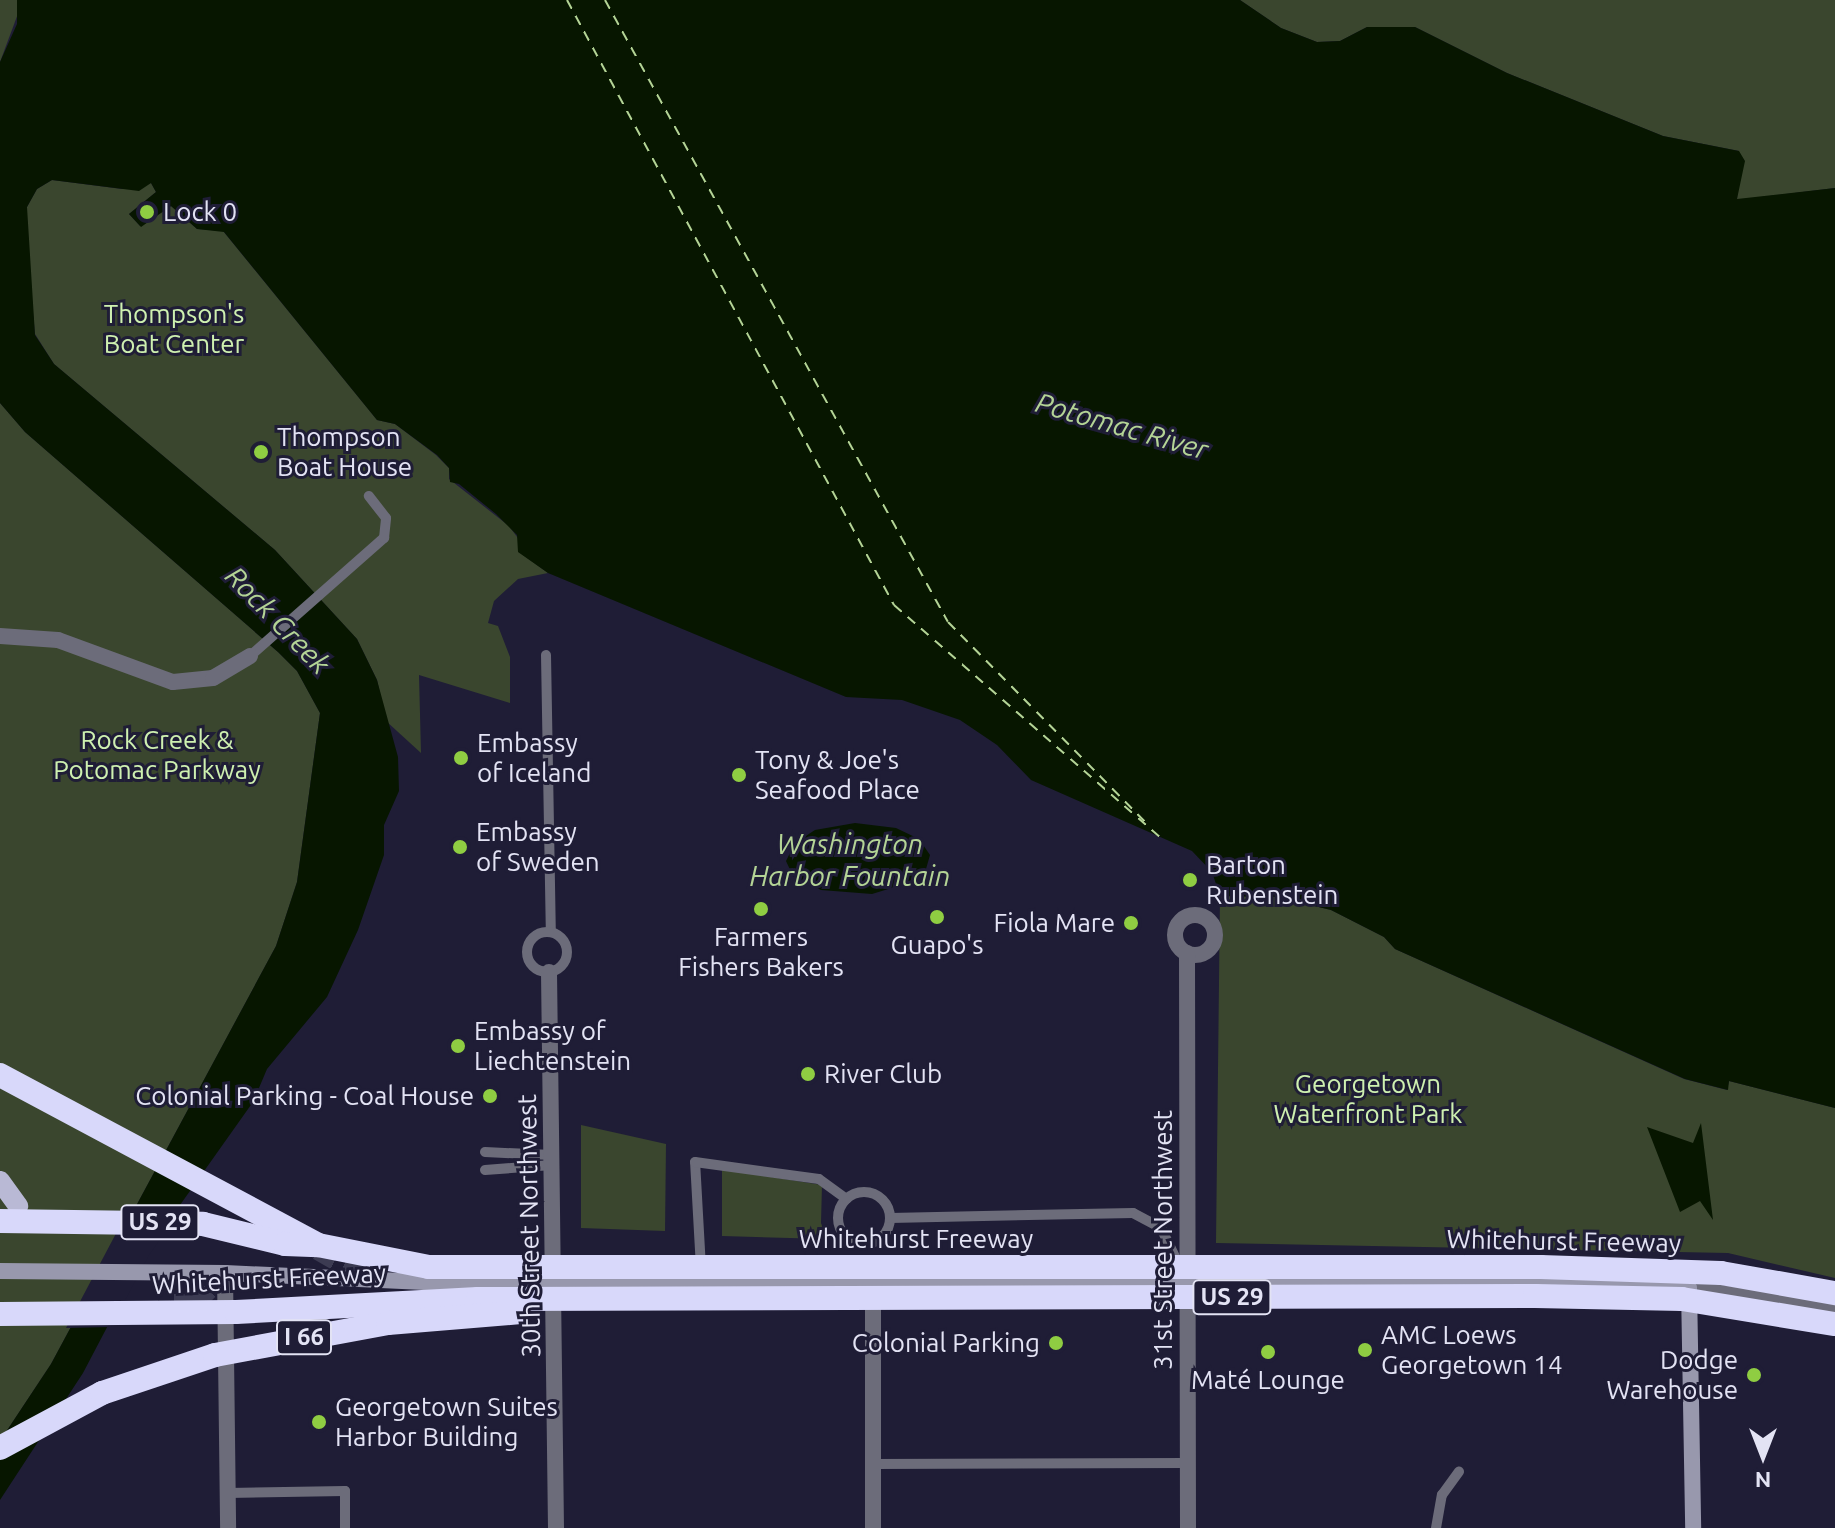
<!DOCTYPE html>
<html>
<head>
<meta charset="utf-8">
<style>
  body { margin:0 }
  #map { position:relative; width:1835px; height:1528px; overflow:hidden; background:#1f1d36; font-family:Ubuntu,sans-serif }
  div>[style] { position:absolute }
  .green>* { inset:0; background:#3a462e }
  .water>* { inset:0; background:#071600 }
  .pier>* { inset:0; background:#1f1d36 }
  .ferry>* { height:2px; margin-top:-1px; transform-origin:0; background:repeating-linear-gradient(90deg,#b4d496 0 10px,transparent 0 18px) }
  .primary-tunnel>* { height:20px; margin-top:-10px; transform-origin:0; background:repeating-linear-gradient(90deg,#3c3b52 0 20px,transparent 0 30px) }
  .lane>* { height:10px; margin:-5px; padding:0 5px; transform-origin:5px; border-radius:5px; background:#6c6c7a }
  .lane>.ring { margin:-5px; padding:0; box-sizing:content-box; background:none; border:10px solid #6c6c7a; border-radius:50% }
  .street>* { height:16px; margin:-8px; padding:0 8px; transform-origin:8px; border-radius:8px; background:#6c6c7a }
  .street>.ring { margin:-8px; padding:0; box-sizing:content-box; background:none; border:16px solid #6c6c7a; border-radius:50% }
  .secondary>* { height:16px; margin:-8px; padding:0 8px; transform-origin:8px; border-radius:8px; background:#9898ad }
  .primary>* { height:20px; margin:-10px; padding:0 10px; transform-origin:10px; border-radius:10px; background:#b9b9d5 }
  .highway>* { height:24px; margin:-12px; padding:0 12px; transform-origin:12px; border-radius:12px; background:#d8d8fa }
  .highway-bridge>* { height:24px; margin:-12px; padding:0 12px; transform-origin:12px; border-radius:12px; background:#d8d8fa }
  .dots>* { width:22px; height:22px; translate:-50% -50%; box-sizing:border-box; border:4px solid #1f1d36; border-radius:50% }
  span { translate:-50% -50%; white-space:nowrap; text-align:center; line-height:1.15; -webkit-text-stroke:6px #1f1d36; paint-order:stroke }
  .shield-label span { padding:2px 6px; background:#1f1d36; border:2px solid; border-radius:6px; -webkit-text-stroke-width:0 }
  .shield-label { font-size:24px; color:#e3e3f4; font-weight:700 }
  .poi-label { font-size:26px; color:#e3e3f4 }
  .left { translate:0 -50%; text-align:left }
  .right { translate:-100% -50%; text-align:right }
  .park-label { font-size:26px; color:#cef0b0 }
  .street-label { font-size:26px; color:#e3e3f4 }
  .water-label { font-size:28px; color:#b4d496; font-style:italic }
  .north { position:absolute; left:1723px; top:1416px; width:80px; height:80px; -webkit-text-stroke:6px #1f1d36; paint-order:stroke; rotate:180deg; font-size:22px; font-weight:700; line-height:32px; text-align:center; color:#e3e3f4 }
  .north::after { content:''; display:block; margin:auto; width:28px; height:36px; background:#e3e3f4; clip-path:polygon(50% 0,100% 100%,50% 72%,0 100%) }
</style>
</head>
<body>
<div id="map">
  <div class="green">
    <div style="clip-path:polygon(0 0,17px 0,19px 11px,0 62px)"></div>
    <div style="clip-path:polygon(1240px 0,1835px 0,1835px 188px,1737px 200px,1739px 151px,1663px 136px,1507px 73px,1415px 27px,1367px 27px,1340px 41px,1317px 42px,1281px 28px)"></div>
    <div style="clip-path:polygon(52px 180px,122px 189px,151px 183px,156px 192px,129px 214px,140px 226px,171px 206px,197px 229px,223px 231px,377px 420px,395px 424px,436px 455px,449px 468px,449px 479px,509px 526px,520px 541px,519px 552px,548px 573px,518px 579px,494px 601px,488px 623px,498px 626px,510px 657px,510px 703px,419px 675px,421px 753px,386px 721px,377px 680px,357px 639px,275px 550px,54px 364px,35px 334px,26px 239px,27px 207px,37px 189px)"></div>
    <div style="clip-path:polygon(0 403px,25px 432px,278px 652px,297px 671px,320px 713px,297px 882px,276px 946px,51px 1364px,0 1441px)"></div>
    <div style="clip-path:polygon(1220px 896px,1277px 897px,1331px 910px,1384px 937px,1395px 949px,1684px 1079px,1727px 1090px,1729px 1081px,1835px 1108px,1835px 1278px,1728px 1253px,1216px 1243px)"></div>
    <div style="clip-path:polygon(581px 1125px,666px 1144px,665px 1231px,581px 1228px)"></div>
    <div style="clip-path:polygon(722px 1169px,822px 1185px,821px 1223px,827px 1239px,722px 1236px)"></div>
  </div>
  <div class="water">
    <div style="clip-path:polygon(17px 0,1240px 0,1281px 28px,1317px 42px,1340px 41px,1367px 27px,1415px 27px,1507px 73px,1663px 136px,1739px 151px,1745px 161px,1737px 199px,1835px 188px,1835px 1108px,1729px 1081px,1728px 1090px,1685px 1079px,1395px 949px,1384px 937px,1331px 910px,1277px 897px,1220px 896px,1212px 872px,1192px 851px,1031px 780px,997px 745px,960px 720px,902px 700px,846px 697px,548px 573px,518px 552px,517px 535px,496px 514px,459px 484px,450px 482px,449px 468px,437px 455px,395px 424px,377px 420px,224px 232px,197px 229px,171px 206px,141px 227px,129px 214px,156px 192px,151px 183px,139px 191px,52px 180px,37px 189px,27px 207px,35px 335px,54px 364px,275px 550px,357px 639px,377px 680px,398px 757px,399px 791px,384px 825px,384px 855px,358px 930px,327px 997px,267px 1069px,253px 1102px,146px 1253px,83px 1373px,0 1500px,0 1441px,51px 1364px,276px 946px,297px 882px,320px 713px,297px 671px,278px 652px,25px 432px,0 403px,0 62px,17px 24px)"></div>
    <div style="clip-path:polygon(855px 823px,896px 828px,919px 839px,930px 855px,926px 869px,911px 882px,872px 894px,821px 890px,793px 876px,786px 861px,795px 843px,815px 830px)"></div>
    <div style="clip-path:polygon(1701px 1123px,1713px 1220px,1700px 1201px,1680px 1212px,1647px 1127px,1693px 1143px)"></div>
  </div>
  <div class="pier">
    <div style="clip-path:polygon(130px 1207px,183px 1207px,149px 1255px,111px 1327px,66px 1328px)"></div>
  </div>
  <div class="ferry">
    <div style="left:567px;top:0;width:688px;rotate:61.61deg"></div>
    <div style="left:894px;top:605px;width:352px;rotate:41.1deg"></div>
    <div style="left:605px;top:0;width:710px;rotate:61.13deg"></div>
    <div style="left:948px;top:622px;width:284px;rotate:45.4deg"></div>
  </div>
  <div class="primary-tunnel">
    <div style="left:318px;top:1250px;width:60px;rotate:30deg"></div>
    <div style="left:174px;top:1304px;width:20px"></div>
    <div style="left:194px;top:1304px;width:44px;rotate:-45deg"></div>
  </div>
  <div class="lane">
    <div style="left:546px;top:655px;width:277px;rotate:89deg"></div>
    <div style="left:250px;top:656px;width:179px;rotate:-41.4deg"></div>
    <div style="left:384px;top:538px;width:20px;rotate:-84deg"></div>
    <div style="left:386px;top:518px;width:28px;rotate:-128deg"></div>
    <div class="ring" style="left:527px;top:932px;width:30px;height:30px"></div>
    <div style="left:485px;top:1152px;width:67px;rotate:2.6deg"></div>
    <div style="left:485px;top:1170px;width:67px;rotate:-4.3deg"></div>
    <div class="ring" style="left:838px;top:1192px;width:42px;height:42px"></div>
    <div style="left:890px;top:1218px;width:243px;rotate:-1.2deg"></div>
    <div style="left:1133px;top:1213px;width:32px;rotate:28deg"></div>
    <div style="left:1161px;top:1228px;width:43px;rotate:64deg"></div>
    <div style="left:701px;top:1268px;width:106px;rotate:-93.2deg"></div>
    <div style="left:695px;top:1162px;width:125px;rotate:7.8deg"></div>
    <div style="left:819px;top:1179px;width:34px;rotate:36deg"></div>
    <div style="left:874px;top:1464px;width:313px;rotate:-0.2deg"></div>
    <div style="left:228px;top:1493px;width:117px;rotate:-1deg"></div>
    <div style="left:345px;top:1491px;width:37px;rotate:90deg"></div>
    <div style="left:1436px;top:1528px;width:34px;rotate:-80deg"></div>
    <div style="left:1442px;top:1495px;width:29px;rotate:-54deg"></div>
  </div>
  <div class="street">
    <div style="left:0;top:636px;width:58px;rotate:3.9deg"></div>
    <div style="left:58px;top:640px;width:122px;rotate:20.1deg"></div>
    <div style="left:173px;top:682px;width:40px;rotate:-5.7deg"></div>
    <div style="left:213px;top:678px;width:43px;rotate:-30.7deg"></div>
    <div class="ring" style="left:1175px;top:915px;width:24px;height:24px"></div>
    <div style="left:1187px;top:953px;width:575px;rotate:89.9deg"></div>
    <div style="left:549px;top:972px;width:556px;rotate:89.28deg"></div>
    <div style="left:225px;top:1273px;width:255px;rotate:89.3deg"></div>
    <div style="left:1689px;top:1288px;width:148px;rotate:8.6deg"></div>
    <div style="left:873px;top:1528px;width:238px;rotate:-90deg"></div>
  </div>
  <div class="secondary">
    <div style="left:0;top:1271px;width:225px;rotate:0.5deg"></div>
    <div style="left:225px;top:1273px;width:243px;rotate:2.6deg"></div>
    <div style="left:468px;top:1284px;width:1117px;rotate:-0.05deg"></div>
    <div style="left:1585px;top:1283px;width:104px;rotate:2.8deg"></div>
    <div style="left:1689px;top:1288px;width:240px;rotate:89deg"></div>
  </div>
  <div class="primary">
    <div style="left:0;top:1181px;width:31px;rotate:54deg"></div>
  </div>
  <div class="highway">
    <div style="left:0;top:1075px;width:361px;rotate:28.1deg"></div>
    <div style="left:318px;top:1245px;width:113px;rotate:11.2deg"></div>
    <div style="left:1541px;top:1267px;width:180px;rotate:1.9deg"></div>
    <div style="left:1721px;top:1273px;width:116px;rotate:10deg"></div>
  </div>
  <div class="highway-bridge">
    <div style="left:0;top:1221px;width:203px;rotate:0.8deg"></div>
    <div style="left:203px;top:1224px;width:84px;rotate:13.7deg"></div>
    <div style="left:285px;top:1244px;width:33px;rotate:2deg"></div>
    <div style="left:429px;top:1267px;width:1112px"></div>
    <div style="left:0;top:1314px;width:236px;rotate:-0.5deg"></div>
    <div style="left:236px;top:1312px;width:242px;rotate:-3.1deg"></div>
    <div style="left:478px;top:1299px;width:1057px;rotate:-0.16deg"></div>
    <div style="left:1535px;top:1296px;width:147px;rotate:1.2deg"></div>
    <div style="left:1682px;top:1299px;width:155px;rotate:9.3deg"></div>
    <div style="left:0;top:1448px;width:116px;rotate:-28.3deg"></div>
    <div style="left:102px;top:1393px;width:119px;rotate:-18.6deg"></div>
    <div style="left:215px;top:1355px;width:176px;rotate:-10.5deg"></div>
    <div style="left:388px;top:1323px;width:133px;rotate:-4.7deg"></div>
  </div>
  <div class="dots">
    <div style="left:147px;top:212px;background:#8fcd42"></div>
    <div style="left:261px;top:452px;background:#8fcd42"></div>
    <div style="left:461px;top:758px;background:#8fcd42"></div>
    <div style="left:739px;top:775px;background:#8fcd42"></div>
    <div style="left:460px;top:847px;background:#8fcd42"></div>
    <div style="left:1190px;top:880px;background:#8fcd42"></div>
    <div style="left:761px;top:909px;background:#8fcd42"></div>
    <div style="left:937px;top:917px;background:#8fcd42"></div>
    <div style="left:1131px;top:923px;background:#8fcd42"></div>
    <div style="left:458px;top:1046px;background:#8fcd42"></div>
    <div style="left:808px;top:1074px;background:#8fcd42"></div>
    <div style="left:490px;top:1096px;background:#8fcd42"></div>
    <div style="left:1056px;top:1343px;background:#8fcd42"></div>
    <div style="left:1365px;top:1350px;background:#8fcd42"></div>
    <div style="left:1268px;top:1352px;background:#8fcd42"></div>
    <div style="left:1754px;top:1375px;background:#8fcd42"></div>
    <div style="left:319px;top:1422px;background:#8fcd42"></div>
  </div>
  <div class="shield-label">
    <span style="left:160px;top:1222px">US 29</span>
    <span style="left:1232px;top:1297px">US 29</span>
    <span style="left:304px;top:1337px">I 66</span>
  </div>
  <div class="poi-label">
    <span class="left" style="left:163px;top:212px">Lock 0</span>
    <span class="left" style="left:277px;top:452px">Thompson<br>Boat House</span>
    <span class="left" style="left:477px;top:758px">Embassy<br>of Iceland</span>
    <span class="left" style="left:755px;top:775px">Tony &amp; Joe's<br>Seafood Place</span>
    <span class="left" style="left:476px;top:847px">Embassy<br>of Sweden</span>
    <span class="left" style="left:1206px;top:880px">Barton<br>Rubenstein</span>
    <span class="right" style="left:1115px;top:923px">Fiola Mare</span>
    <span style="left:761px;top:952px">Farmers<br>Fishers Bakers</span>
    <span style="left:937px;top:945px">Guapo's</span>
    <span class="left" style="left:474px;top:1046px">Embassy of<br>Liechtenstein</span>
    <span class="left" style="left:824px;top:1074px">River Club</span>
    <span class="right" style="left:474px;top:1096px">Colonial Parking - Coal House</span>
    <span class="left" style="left:1381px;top:1350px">AMC Loews<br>Georgetown 14</span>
    <span class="right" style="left:1040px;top:1343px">Colonial Parking</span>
    <span class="right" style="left:1738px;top:1375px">Dodge<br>Warehouse</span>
    <span style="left:1268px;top:1380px">Maté Lounge</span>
    <span class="left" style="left:335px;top:1422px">Georgetown Suites<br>Harbor Building</span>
  </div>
  <div class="park-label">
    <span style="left:174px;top:329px">Thompson's<br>Boat Center</span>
    <span style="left:157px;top:755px">Rock Creek &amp;<br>Potomac Parkway</span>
    <span style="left:1368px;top:1099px">Georgetown<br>Waterfront Park</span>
  </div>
  <div class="street-label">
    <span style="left:529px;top:1226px;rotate:-91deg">30th Street Northwest</span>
    <span style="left:916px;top:1239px">Whitehurst Freeway</span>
    <span style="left:1163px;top:1240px;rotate:-90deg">31st Street Northwest</span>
    <span style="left:1564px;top:1241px;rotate:1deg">Whitehurst Freeway</span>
    <span style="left:269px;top:1279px;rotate:-3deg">Whitehurst Freeway</span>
  </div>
  <div class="water-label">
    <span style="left:1122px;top:426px;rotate:16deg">Potomac River</span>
    <span style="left:278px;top:620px;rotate:46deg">Rock Creek</span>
    <span style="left:850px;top:860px">Washington<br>Harbor Fountain</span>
  </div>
  <div class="north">N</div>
</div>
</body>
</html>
